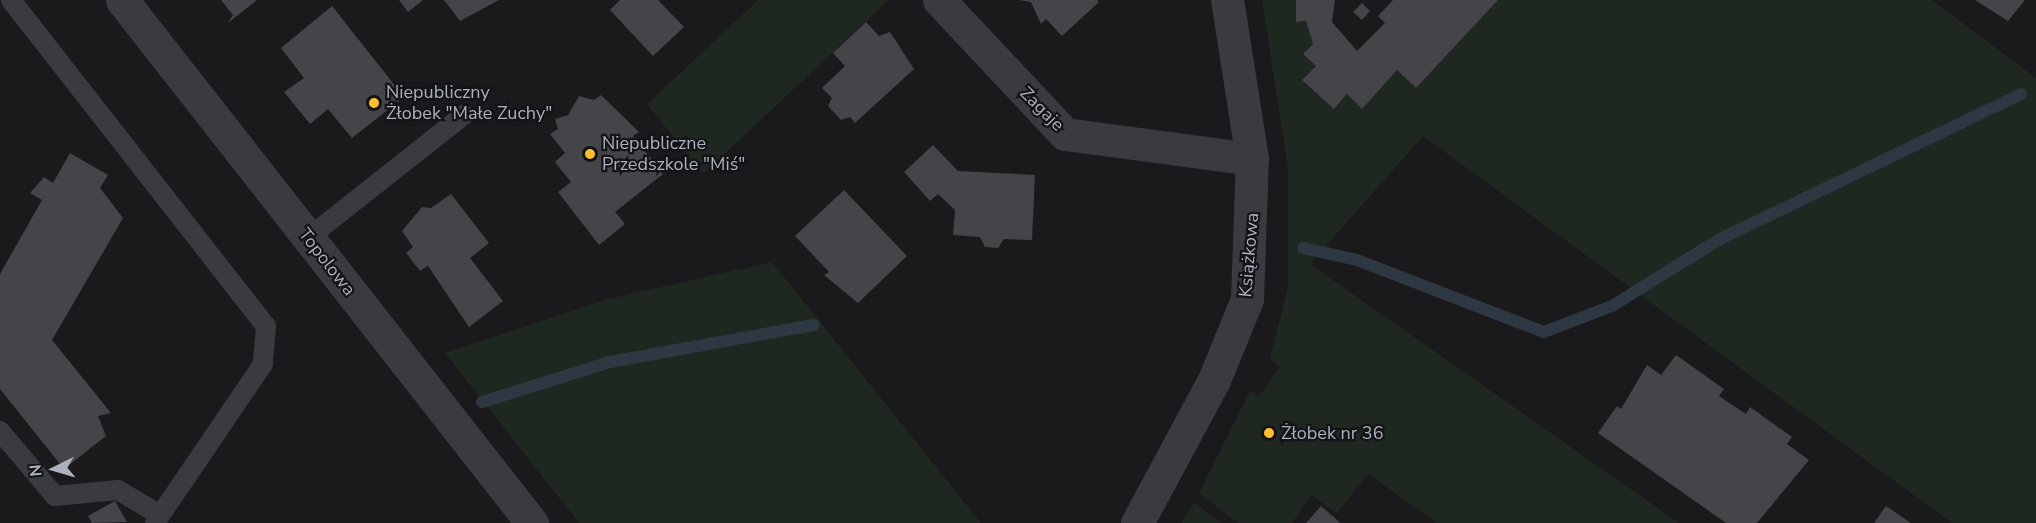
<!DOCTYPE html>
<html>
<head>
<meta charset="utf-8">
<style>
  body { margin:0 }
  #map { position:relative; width:2036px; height:523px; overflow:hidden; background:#1a191c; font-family:"Nunito Sans",sans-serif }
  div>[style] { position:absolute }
  .green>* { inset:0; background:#1f2820 }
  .stream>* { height:12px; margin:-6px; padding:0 6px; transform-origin:6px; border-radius:6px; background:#2e3842 }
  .building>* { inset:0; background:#444449 }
  .lane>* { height:20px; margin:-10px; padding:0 10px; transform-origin:10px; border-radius:10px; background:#3a3b41 }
  .street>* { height:33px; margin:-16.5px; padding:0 16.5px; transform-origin:16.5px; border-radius:16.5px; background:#3a3b41 }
  .dots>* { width:16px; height:16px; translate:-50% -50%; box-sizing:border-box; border:3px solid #141417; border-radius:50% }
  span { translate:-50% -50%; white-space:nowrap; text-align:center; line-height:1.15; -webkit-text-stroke:4.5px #141417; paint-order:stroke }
  .poi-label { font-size:18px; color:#abb0bd }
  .left { translate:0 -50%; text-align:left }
  .street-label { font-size:18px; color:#abb0bd }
  .north { position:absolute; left:24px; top:439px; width:60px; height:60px; -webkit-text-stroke:4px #141417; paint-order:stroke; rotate:265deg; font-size:16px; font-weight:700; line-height:24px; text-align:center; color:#abb0bd }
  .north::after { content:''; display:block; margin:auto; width:21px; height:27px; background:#abb0bd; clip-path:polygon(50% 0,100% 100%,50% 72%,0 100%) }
</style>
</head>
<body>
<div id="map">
  <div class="green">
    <div style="clip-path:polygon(758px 0,889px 0,703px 174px,647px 104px)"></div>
    <div style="clip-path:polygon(1262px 0,1296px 0,1296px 22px,1306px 21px,1313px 44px,1303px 54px,1316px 66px,1303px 80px,1334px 109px,1347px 94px,1362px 108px,1397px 70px,1416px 88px,1498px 0,1932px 0,2036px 78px,2036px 523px,1952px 523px,1423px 136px,1310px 264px,1679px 523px,1437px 523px,1368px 474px,1337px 513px,1311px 495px,1292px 523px,1238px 523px,1199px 493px,1250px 391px,1259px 396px,1280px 367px,1270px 358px,1288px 288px,1288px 169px)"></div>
    <div style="clip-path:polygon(772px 262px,981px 523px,579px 523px,445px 353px,608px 299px)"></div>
    <div style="clip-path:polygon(1194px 502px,1221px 523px,1181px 523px)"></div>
  </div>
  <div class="stream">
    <div style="left:1303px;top:248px;width:55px;rotate:12.5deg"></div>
    <div style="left:1357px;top:260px;width:200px;rotate:21.1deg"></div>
    <div style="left:1544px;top:332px;width:73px;rotate:-20.9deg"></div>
    <div style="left:1612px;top:306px;width:127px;rotate:-31.8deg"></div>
    <div style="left:1720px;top:239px;width:334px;rotate:-25.7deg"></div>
    <div style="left:482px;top:402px;width:134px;rotate:-17.4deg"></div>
    <div style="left:610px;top:362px;width:207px;rotate:-10.3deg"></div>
  </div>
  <div class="building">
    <div style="clip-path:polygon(221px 0,257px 0,228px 23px,233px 15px)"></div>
    <div style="clip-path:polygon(399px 0,423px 0,408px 12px)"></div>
    <div style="clip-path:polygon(444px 0,499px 0,460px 21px)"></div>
    <div style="clip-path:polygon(620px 0,658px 0,684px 27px,653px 56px,610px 10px)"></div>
    <div style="clip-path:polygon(1019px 0,1097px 0,1099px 2px,1062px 36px,1046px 19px,1041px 24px,1031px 2px)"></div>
    <div style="clip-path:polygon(1296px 0,1335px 0,1332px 22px,1357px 51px,1385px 23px,1378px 16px,1393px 0,1498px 0,1416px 88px,1397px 70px,1362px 109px,1347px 94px,1334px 109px,1302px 80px,1316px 66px,1303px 54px,1313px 44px,1306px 21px,1296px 22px)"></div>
    <div style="clip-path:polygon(1975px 0,2025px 0,2008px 21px)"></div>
    <div style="clip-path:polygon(1362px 3px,1370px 11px,1362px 20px,1353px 12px)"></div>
    <div style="clip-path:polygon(332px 6px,404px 97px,352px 138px,328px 109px,310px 124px,284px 92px,304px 78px,281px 48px)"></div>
    <div style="clip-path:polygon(866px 22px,879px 36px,890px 32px,914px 69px,855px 123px,850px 117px,841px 120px,828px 106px,832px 98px,822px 88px,845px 66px,833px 53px)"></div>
    <div style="clip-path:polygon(601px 95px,639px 132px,633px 136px,663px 174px,615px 212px,625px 224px,599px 245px,558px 192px,571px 182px,555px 162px,565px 153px,550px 134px,558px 129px,555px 119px,568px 115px,579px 96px,594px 100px)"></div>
    <div style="clip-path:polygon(933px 145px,958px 171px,1035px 175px,1032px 240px,1004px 239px,998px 248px,985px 247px,980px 237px,953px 235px,955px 210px,938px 194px,930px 201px,904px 172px)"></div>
    <div style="clip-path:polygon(70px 153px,108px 175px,100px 188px,123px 218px,52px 340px,111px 413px,98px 416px,106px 436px,64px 469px,0 389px,0 274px,42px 200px,30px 193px,44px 177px,53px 183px)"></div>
    <div style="clip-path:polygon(844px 190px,907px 256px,858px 303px,824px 275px,829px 272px,795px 236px)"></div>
    <div style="clip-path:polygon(451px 194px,489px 243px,470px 258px,503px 301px,469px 327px,428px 266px,420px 271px,406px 253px,413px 247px,402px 231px,422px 207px,431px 208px)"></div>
    <div style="clip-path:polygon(1676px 355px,1724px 389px,1719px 396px,1746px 414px,1750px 407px,1792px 437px,1787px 444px,1809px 460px,1757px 523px,1726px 523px,1598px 433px,1617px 406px,1621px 409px,1647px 365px,1661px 375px)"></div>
    <div style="clip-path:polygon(115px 501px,127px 522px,92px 523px,88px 516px)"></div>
    <div style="clip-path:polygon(1321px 506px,1335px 518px,1340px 523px,1306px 523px)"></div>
    <div style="clip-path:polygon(1886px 506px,1911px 523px,1874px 523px)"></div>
  </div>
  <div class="lane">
    <div style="left:11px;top:0;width:414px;rotate:52deg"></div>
    <div style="left:266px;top:326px;width:38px;rotate:95deg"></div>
    <div style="left:263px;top:364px;width:192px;rotate:124.2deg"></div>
    <div style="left:308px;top:238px;width:199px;rotate:-38.3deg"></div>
    <div style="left:0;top:431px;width:85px;rotate:49.8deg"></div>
    <div style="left:55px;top:496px;width:63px;rotate:-5.4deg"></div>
    <div style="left:118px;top:490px;width:49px;rotate:30.8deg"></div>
  </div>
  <div class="street">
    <div style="left:122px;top:0;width:665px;rotate:51.91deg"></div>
    <div style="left:939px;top:0;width:184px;rotate:46.8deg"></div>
    <div style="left:1065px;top:134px;width:189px;rotate:7.6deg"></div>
    <div style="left:1137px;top:523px;width:162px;rotate:-61.7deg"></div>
    <div style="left:1214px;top:380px;width:87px;rotate:-67.8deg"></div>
    <div style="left:1247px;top:299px;width:140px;rotate:-88deg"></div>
    <div style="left:1252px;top:159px;width:161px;rotate:-98.9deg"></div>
  </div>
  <div class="dots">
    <div style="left:374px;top:103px;background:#ffbe2f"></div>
    <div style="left:590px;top:154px;background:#ffbe2f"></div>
    <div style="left:1269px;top:433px;background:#ffbe2f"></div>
  </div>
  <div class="poi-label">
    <span class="left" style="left:386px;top:103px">Niepubliczny<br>Żłobek "Małe Zuchy"</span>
    <span class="left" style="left:602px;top:154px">Niepubliczne<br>Przedszkole "Miś"</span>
    <span class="left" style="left:1281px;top:433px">Żłobek nr 36</span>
  </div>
  <div class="street-label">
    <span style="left:1042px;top:109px;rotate:45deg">Zagaje</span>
    <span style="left:1249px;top:255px;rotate:-85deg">Książkowa</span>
    <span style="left:327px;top:262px;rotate:52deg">Topolowa</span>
  </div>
  <div class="north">N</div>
</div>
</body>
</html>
